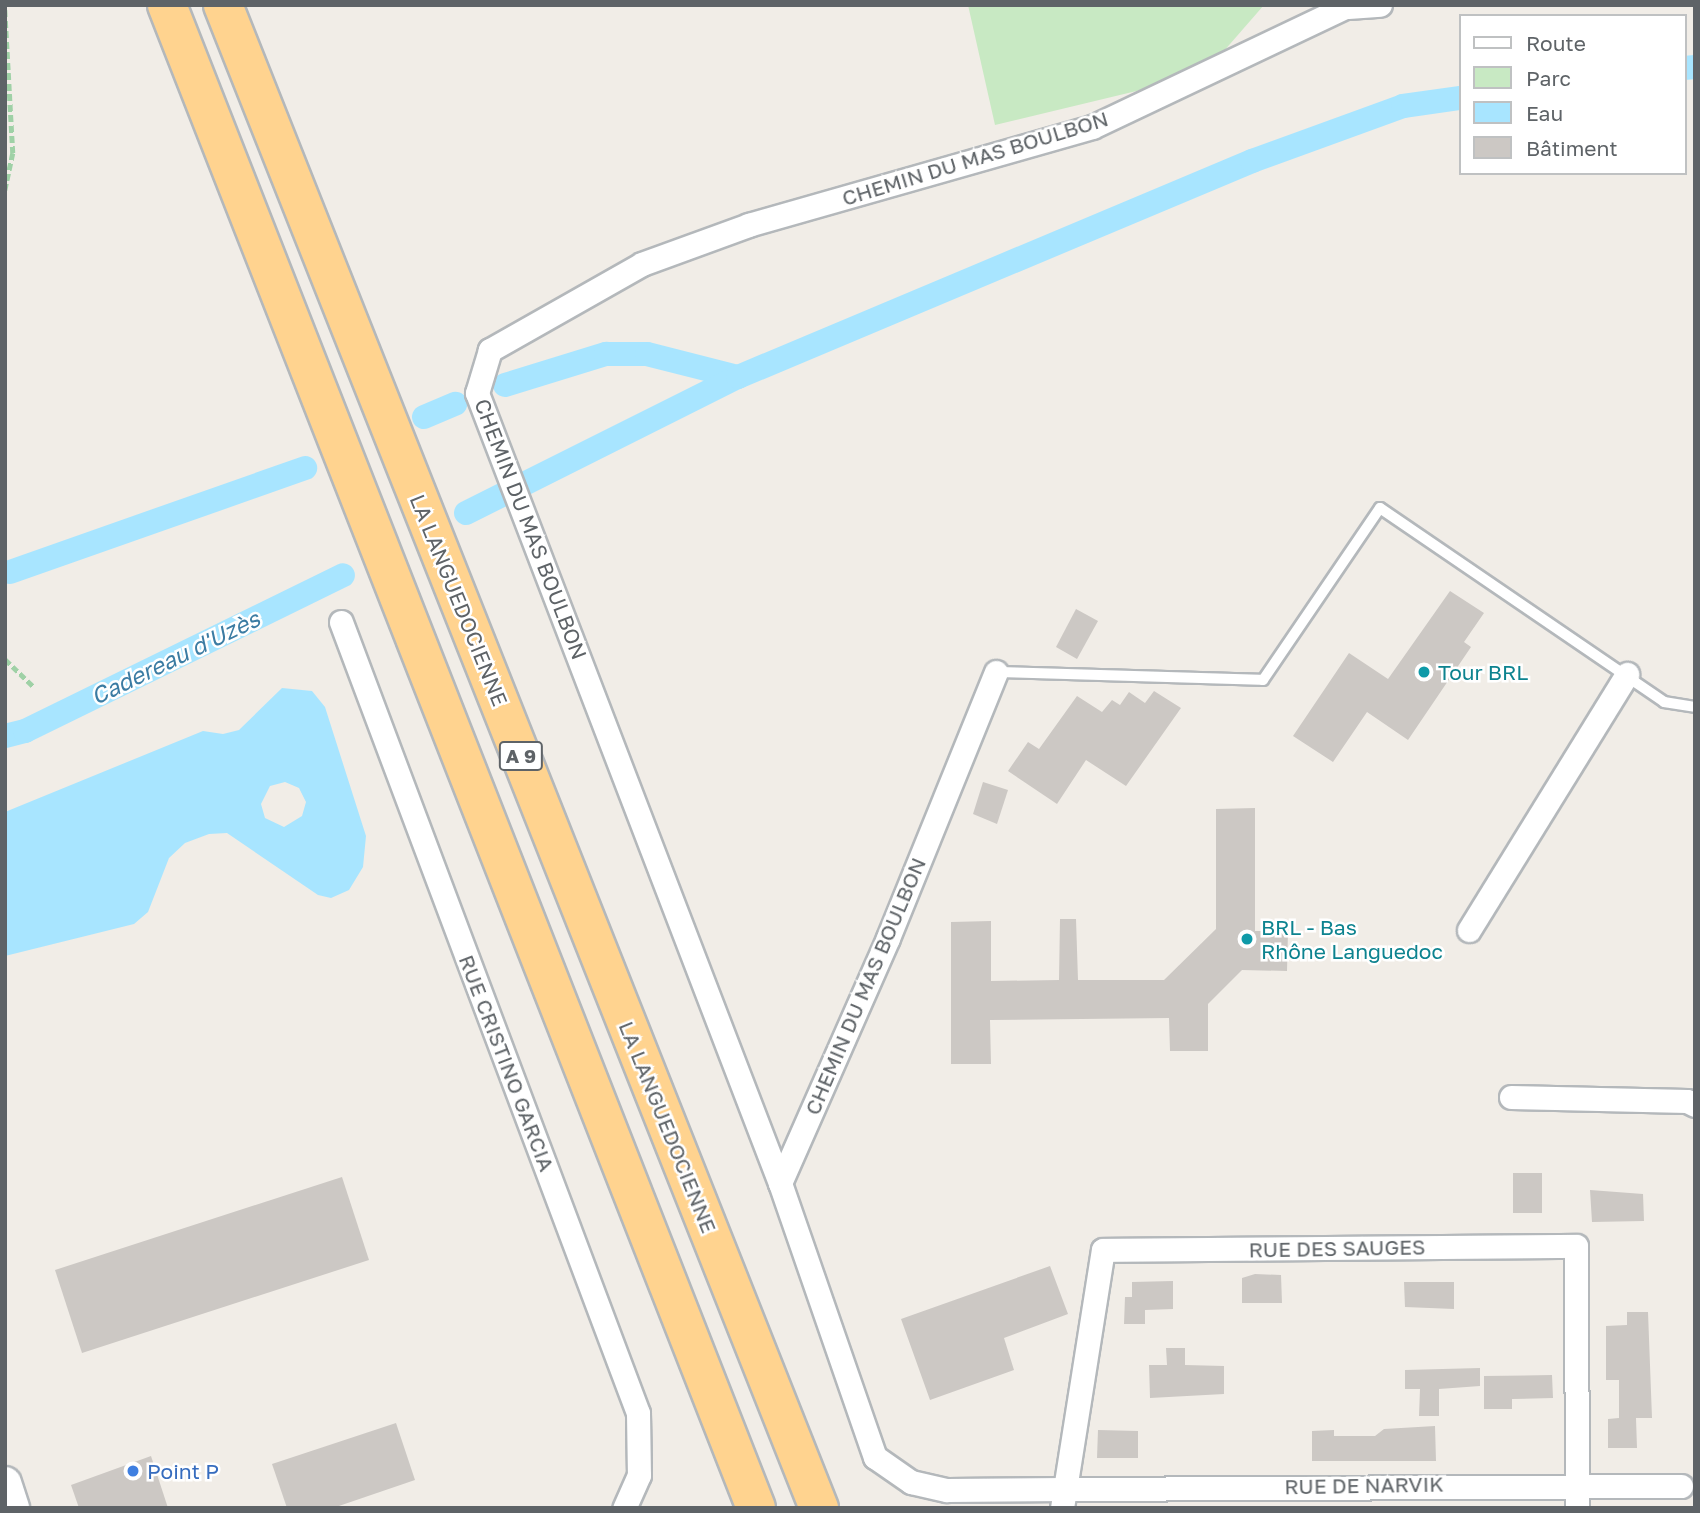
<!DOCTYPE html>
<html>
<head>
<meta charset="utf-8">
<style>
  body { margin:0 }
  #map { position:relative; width:1700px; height:1513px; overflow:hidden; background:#f1ede7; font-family:"Golos Text",sans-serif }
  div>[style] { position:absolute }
  .green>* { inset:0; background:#c8e9c3 }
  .water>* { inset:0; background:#a8e5ff }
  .canal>* { height:24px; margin:-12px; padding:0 12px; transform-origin:12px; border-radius:12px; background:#a8e5ff }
  .building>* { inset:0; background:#ccc8c4 }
  .path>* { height:4.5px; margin-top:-2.25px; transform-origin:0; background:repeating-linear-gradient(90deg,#9fd1a6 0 7px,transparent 0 10.5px) }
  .roads { filter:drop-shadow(2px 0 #b4b8bb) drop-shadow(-2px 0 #b4b8bb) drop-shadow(0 2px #b4b8bb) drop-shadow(0 -2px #b4b8bb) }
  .lane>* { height:10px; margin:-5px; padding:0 5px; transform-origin:5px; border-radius:5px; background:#fff }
  .street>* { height:23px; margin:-11.5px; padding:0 11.5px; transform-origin:11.5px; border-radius:11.5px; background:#fff }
  .secondary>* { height:32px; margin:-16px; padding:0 16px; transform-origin:16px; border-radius:16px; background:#fff }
  .highway>* { height:38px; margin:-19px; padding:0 19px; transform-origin:19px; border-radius:19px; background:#ffd38f }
  .dots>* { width:19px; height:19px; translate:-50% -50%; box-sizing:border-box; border:4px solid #fff; border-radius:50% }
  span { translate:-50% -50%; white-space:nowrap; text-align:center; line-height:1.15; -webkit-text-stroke:5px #fff; paint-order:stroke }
  .shield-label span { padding:2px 5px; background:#fff; border:2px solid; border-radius:5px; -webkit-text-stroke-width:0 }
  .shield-label { font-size:19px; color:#5e6367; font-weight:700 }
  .street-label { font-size:21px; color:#5e6367 }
  .culture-label { font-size:21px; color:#0d838f }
  .left { translate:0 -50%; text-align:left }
  .shop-label { font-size:21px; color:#366cbe }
  .water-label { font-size:23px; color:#3b7ca3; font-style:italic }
  .frame { position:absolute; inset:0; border:7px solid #5e6367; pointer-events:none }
  .legend { position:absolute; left:1459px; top:14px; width:228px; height:161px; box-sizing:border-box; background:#fff; border:2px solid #bfc1c2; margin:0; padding:9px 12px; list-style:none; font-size:21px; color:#5e6367 }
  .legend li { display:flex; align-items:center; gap:14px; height:35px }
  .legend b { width:35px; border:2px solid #bfc1c2 }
</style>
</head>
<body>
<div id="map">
  <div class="green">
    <div style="clip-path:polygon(968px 5px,1264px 5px,1203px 75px,995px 125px)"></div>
  </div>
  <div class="water">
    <div style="clip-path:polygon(evenodd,282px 688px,312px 691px,325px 707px,366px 836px,363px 867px,349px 890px,331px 898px,318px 895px,227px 833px,209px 834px,185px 843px,169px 858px,148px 912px,134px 924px,5px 956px,5px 812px,203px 731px,223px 734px,239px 730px,282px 688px,285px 782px,299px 788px,306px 802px,302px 816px,284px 827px,265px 818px,261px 804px,270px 786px,285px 782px)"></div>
  </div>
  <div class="canal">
    <div style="left:1684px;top:68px;width:11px;rotate:-5deg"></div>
    <div style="left:505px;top:385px;width:106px;rotate:-17.1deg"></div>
    <div style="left:606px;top:354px;width:41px"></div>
    <div style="left:647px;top:354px;width:94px;rotate:14.2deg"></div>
    <div style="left:424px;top:417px;width:34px;rotate:-23deg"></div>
    <div style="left:466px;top:513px;width:304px;rotate:-26.6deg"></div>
    <div style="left:738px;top:377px;width:558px;rotate:-22.79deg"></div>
    <div style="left:1252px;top:161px;width:161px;rotate:-20deg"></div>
    <div style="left:1403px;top:106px;width:58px;rotate:-8deg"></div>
    <div style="left:10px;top:572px;width:313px;rotate:-19.4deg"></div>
    <div style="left:5px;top:736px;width:21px;rotate:-14deg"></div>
    <div style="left:25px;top:731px;width:354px;rotate:-26.1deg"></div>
  </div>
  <div class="building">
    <div style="clip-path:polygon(1450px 591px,1484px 613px,1464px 642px,1471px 647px,1408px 740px,1367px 712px,1333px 762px,1293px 736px,1349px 653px,1388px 679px)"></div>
    <div style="clip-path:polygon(1076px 609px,1098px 621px,1077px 659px,1056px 647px)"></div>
    <div style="clip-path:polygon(1154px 691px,1181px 708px,1126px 786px,1086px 760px,1057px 804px,1008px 771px,1028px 742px,1039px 749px,1077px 696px,1102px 712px,1112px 700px,1120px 705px,1129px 692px,1145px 703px)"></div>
    <div style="clip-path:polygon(983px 782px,1008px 790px,997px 824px,973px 814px)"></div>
    <div style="clip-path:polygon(1255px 808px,1255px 931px,1288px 931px,1287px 971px,1242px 970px,1208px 1004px,1208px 1051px,1170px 1051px,1169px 1018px,990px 1020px,991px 1064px,951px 1064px,951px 922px,991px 921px,991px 981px,1059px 980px,1060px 919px,1076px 919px,1078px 980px,1164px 980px,1216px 929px,1216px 809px)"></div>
    <div style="clip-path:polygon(1513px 1173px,1542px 1173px,1542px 1213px,1513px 1213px)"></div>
    <div style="clip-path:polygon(342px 1177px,369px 1260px,82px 1353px,55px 1270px)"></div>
    <div style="clip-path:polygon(1590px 1190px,1643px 1194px,1644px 1221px,1592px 1222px)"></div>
    <div style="clip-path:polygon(1050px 1266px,1068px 1314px,1004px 1338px,1014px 1370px,930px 1400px,901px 1319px)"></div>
    <div style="clip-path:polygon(1255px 1274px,1281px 1275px,1282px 1303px,1242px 1303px,1242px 1278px)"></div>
    <div style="clip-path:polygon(1173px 1281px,1173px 1309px,1145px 1310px,1145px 1324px,1124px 1324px,1125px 1297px,1132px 1297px,1132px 1282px)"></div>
    <div style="clip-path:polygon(1404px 1282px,1454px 1282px,1454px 1309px,1405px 1307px)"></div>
    <div style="clip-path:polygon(1627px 1312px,1648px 1312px,1652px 1418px,1636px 1418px,1637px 1448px,1608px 1448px,1608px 1419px,1619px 1418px,1619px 1380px,1606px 1380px,1606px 1326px,1627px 1325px)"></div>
    <div style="clip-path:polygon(1166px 1348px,1185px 1348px,1185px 1365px,1224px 1366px,1224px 1394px,1150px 1398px,1149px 1365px,1167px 1365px)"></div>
    <div style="clip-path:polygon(1480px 1368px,1480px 1386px,1439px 1389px,1439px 1416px,1419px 1416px,1420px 1389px,1405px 1389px,1405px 1370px)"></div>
    <div style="clip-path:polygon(1552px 1375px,1553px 1398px,1512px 1399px,1512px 1409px,1484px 1409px,1484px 1376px)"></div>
    <div style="clip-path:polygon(396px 1423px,415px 1480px,333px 1508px,287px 1508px,272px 1464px)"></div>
    <div style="clip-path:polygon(1435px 1426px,1436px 1461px,1312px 1461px,1312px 1431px,1334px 1430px,1334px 1436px,1375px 1436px,1384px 1429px)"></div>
    <div style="clip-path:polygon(1098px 1430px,1138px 1431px,1138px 1458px,1097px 1458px)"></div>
    <div style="clip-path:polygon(151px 1456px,168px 1508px,79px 1508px,71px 1485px)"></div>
  </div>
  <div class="path">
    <div style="left:5px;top:10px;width:143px;rotate:86.8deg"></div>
    <div style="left:13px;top:153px;width:40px;rotate:102deg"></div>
    <div style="left:5px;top:659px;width:39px;rotate:44deg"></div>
  </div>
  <div class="roads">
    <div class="lane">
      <div style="left:996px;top:672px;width:267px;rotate:1.7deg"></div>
      <div style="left:1263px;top:680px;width:208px;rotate:-55.8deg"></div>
      <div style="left:1380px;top:508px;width:344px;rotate:34.3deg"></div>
      <div style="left:1664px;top:702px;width:31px;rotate:9deg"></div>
    </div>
    <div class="street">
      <div style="left:1349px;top:5px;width:284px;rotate:154.6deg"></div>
      <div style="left:1092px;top:127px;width:357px;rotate:164.1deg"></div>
      <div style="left:749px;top:225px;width:114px;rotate:160deg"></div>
      <div style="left:642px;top:264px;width:175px;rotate:150.5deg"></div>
      <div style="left:490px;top:350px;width:45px;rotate:106.8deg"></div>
      <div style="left:477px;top:393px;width:846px;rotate:69.02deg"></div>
      <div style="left:780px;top:1183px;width:290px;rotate:70.9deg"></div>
      <div style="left:875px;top:1457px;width:44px;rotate:34.8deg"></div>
      <div style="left:911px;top:1482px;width:37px;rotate:13deg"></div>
      <div style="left:947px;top:1490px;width:118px;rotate:-0.5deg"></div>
      <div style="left:1065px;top:1489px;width:242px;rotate:-81deg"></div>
      <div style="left:1103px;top:1250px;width:473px;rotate:-0.5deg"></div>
      <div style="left:1576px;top:1246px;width:262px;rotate:89.8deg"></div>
      <div style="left:1348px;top:7px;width:32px;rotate:-4deg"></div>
      <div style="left:341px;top:622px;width:845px;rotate:69.42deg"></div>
      <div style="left:638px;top:1413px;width:62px;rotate:89.1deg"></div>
      <div style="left:639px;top:1475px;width:36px;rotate:114deg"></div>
      <div style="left:1469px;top:930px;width:301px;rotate:-58.3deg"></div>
      <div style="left:1511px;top:1097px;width:176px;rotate:1.3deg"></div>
      <div style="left:1687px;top:1101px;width:9px;rotate:27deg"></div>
      <div style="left:780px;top:1183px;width:268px;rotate:-66.2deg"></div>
      <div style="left:888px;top:938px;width:287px;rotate:-67.9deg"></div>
      <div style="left:1062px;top:1508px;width:19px;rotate:-81deg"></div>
      <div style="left:1065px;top:1489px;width:616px;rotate:-0.28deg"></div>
    </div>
    <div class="secondary">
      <div style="left:5px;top:1483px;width:26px;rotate:72deg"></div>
    </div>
    <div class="highway">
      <div style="left:167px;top:5px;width:1614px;rotate:68.6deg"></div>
      <div style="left:223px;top:5px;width:1617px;rotate:68.37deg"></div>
    </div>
  </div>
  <div class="dots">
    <div style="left:1424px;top:672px;background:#0f9aa8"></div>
    <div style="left:1247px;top:939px;background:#0f9aa8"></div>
    <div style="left:133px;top:1471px;background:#3f7fe0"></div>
  </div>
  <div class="shield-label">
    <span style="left:521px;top:756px">A 9</span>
  </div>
  <div class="street-label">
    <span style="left:975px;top:158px;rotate:-17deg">CHEMIN DU MAS BOULBON</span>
    <span style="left:531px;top:529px;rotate:69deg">CHEMIN DU MAS BOULBON</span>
    <span style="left:459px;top:600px;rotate:68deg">LA LANGUEDOCIENNE</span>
    <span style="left:865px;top:986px;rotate:-67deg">CHEMIN DU MAS BOULBON</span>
    <span style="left:507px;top:1063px;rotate:69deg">RUE CRISTINO GARCIA</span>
    <span style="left:668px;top:1127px;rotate:68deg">LA LANGUEDOCIENNE</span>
    <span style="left:1337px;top:1248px;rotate:-1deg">RUE DES SAUGES</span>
    <span style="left:1364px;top:1485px;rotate:-1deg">RUE DE NARVIK</span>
  </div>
  <div class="culture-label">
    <span class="left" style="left:1438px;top:672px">Tour BRL</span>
    <span class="left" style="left:1261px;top:939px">BRL - Bas<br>Rhône Languedoc</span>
  </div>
  <div class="shop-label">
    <span class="left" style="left:147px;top:1471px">Point P</span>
  </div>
  <div class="water-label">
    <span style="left:175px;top:657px;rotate:-26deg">Cadereau d'Uzès</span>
  </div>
  <div class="frame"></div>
  <ul class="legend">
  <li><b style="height:9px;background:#fff"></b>Route</li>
  <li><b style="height:19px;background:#c8e9c3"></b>Parc</li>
  <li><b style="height:19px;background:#a8e5ff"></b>Eau</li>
  <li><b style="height:19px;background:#ccc8c4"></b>Bâtiment</li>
  </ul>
</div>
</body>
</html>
